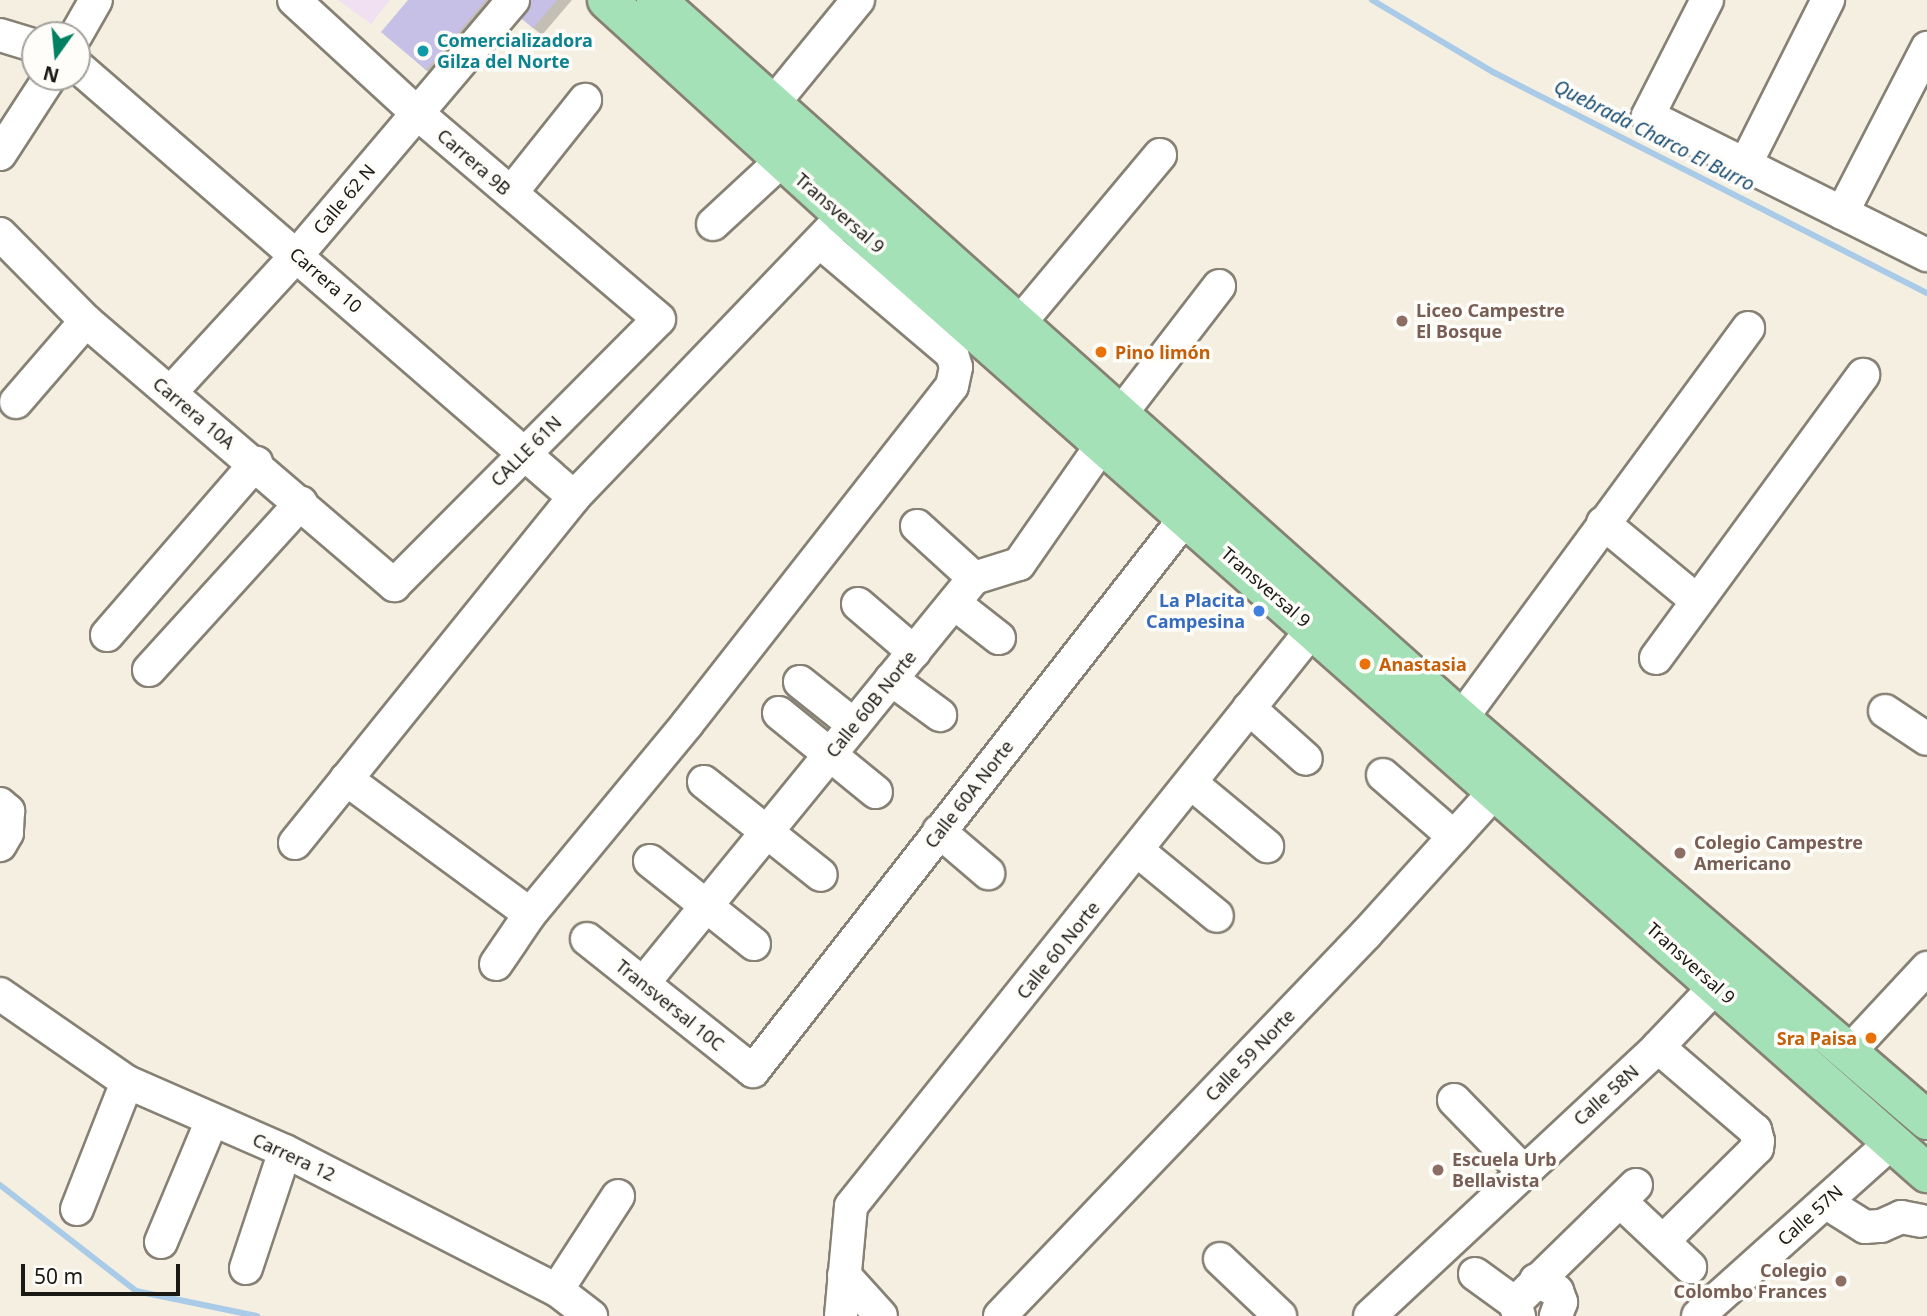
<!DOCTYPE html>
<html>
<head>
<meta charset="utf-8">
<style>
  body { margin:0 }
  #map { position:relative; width:1927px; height:1316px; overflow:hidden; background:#f5efe1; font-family:"Noto Sans",sans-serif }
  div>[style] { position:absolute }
  .commercial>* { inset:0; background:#f0e0f2 }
  .shadow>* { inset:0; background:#0003 }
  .stream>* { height:6px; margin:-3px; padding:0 3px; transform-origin:3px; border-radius:3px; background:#a9cbe7 }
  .building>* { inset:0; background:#c6bfe6 }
  .roads { filter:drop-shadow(2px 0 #868174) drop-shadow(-2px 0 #868174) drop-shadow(0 2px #868174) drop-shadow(0 -2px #868174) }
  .minor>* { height:32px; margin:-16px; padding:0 16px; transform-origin:16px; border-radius:16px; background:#fff }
  .major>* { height:38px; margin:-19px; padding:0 19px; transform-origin:19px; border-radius:19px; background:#a4e1b6 }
  .dots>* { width:19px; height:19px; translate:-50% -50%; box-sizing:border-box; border:4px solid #fefdfa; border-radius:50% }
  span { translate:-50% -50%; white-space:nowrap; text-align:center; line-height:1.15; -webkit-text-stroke:7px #fefdfa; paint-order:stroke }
  .culture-label { font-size:18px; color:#0d838f; font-weight:700 }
  .left { translate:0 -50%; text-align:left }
  .street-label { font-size:18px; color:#1b1914 }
  .education-label { font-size:18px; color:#785e54; font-weight:700 }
  .right { translate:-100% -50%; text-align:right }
  .food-label { font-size:18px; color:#c56008; font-weight:700 }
  .shop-label { font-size:18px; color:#366cbe; font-weight:700 }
  .water-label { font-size:19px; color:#164b71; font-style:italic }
  .north { position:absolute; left:21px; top:21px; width:70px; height:70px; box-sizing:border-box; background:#fefdfa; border:2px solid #a3a29e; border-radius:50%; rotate:195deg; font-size:19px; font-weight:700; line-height:28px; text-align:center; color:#1b1914 }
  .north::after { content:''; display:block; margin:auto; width:24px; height:32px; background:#018162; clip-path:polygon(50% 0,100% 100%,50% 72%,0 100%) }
  .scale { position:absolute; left:21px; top:1264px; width:159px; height:32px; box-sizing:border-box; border:4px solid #1b1914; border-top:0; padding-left:9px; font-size:21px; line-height:24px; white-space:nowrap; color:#1b1914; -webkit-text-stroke:5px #fefdfa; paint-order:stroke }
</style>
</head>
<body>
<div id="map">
  <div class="commercial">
    <div style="clip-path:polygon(338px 0,390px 0,371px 24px)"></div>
  </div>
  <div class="shadow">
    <div style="clip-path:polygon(411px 0,517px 0,444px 86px,383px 32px)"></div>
    <div style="clip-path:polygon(523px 0,572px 0,542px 35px,522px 19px)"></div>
  </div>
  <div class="stream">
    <div style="left:1372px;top:0;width:141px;rotate:30.8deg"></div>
    <div style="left:1493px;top:72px;width:487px;rotate:27deg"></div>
    <div style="left:0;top:1185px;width:172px;rotate:37.9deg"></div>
    <div style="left:136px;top:1291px;width:124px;rotate:11.7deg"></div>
  </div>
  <div class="building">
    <div style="clip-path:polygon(408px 0,486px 0,426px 70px,381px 32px)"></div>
    <div style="clip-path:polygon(521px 0,557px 0,533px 28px,512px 11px)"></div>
  </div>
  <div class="roads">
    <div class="minor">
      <div style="left:1707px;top:0;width:130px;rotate:117deg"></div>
      <div style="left:1648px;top:116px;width:312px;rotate:26.5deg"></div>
      <div style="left:0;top:35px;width:37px;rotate:17deg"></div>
      <div style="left:76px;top:35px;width:40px;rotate:-60.3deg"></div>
      <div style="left:77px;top:66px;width:658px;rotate:40.93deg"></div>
      <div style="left:772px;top:105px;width:136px;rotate:-50.7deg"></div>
      <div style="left:0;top:154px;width:92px;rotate:-57deg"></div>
      <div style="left:1745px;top:165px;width:185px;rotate:-63.3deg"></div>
      <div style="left:511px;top:193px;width:119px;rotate:-51.5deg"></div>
      <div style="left:1842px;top:213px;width:186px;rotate:-62.7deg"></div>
      <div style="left:713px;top:224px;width:93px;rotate:-42.8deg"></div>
      <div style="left:0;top:234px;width:122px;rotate:45.3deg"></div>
      <div style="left:86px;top:321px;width:406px;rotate:40.6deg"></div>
      <div style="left:394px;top:585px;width:375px;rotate:-45.1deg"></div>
      <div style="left:659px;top:319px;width:318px;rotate:-139.6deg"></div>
      <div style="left:417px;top:113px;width:167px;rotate:-137.4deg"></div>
      <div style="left:1017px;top:326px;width:223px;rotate:-50.1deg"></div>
      <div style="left:170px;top:393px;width:188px;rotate:-47.4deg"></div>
      <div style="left:297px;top:255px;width:334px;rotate:-49.7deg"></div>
      <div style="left:16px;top:402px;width:107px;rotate:-49.2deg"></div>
      <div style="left:1119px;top:416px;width:164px;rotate:-52.4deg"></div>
      <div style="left:1603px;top:523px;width:121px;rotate:39.6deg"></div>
      <div style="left:917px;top:526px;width:77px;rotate:42.4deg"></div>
      <div style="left:954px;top:603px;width:57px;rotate:37.9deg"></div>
      <div style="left:858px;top:604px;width:74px;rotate:40.6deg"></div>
      <div style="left:107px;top:635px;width:228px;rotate:-49.1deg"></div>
      <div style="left:1656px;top:658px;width:351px;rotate:-53.8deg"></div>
      <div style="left:149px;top:670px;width:226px;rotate:-47.7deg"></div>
      <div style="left:891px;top:679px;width:61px;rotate:36.3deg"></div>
      <div style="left:800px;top:682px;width:69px;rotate:38.5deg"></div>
      <div style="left:1249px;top:708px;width:76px;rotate:41.8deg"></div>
      <div style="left:1885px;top:711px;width:50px;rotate:33.7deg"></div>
      <div style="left:779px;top:713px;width:125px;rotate:39.2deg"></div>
      <div style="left:1461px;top:719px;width:485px;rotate:-53.7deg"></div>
      <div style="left:1383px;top:775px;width:94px;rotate:41.1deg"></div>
      <div style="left:346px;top:779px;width:228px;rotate:36.3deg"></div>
      <div style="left:704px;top:782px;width:149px;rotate:38.5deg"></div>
      <div style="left:1191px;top:783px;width:99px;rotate:39.7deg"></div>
      <div style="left:0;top:804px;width:11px;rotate:41deg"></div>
      <div style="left:8px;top:811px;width:22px;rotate:93deg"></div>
      <div style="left:7px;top:833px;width:14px;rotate:120deg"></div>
      <div style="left:939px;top:831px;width:65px;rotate:40.6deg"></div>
      <div style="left:295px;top:843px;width:444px;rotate:-51.1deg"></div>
      <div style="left:574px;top:497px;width:374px;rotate:-46.2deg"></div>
      <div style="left:1138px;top:851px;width:102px;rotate:39.4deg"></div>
      <div style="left:650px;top:861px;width:133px;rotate:38.6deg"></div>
      <div style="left:587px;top:939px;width:212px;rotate:38.5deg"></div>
      <div style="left:753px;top:1071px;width:703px;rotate:-51.99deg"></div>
      <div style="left:496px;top:964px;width:60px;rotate:-55.8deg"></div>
      <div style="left:530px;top:914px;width:246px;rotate:-50.4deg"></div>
      <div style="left:687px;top:724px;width:429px;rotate:-51.9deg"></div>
      <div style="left:952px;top:386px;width:19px;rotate:-78deg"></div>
      <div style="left:956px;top:367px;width:14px;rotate:-107deg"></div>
      <div style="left:952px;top:354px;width:173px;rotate:-139.7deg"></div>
      <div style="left:645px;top:981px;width:520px;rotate:-50.77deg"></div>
      <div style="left:974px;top:578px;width:47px;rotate:-17.3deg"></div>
      <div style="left:1019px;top:564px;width:147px;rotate:-55.2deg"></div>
      <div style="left:0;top:994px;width:155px;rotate:34.7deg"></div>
      <div style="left:127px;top:1082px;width:172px;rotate:23.6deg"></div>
      <div style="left:285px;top:1151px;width:305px;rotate:27.1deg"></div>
      <div style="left:557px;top:1290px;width:43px;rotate:37.4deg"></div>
      <div style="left:1658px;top:1047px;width:128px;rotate:40.6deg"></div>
      <div style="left:1755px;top:1130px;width:11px;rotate:75deg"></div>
      <div style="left:1758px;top:1141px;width:7px;rotate:98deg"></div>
      <div style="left:1757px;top:1148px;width:132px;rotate:135.3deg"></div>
      <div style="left:1849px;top:1052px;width:115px;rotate:-47.1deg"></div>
      <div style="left:1454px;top:1100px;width:98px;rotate:45.8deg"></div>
      <div style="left:1621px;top:1202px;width:95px;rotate:43.3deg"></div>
      <div style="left:1825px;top:1202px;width:47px;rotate:32deg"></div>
      <div style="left:1865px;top:1227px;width:16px;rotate:-4deg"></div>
      <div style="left:1881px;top:1226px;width:22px;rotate:-24deg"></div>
      <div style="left:1901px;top:1217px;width:20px;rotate:11deg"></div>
      <div style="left:77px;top:1209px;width:136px;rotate:-68.5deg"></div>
      <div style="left:161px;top:1242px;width:132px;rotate:-67.3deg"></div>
      <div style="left:1220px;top:1259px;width:83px;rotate:43.5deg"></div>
      <div style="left:246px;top:1268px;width:123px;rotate:-71.6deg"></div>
      <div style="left:1475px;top:1274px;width:49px;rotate:35.9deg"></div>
      <div style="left:1515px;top:1303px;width:14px;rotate:73deg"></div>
      <div style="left:844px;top:1275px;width:55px;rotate:47.9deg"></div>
      <div style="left:1536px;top:1280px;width:24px;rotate:28deg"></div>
      <div style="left:1557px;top:1291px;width:12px;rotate:70deg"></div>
      <div style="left:1561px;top:1302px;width:15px;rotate:110deg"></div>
      <div style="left:557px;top:1290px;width:112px;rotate:-57deg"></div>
      <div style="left:1515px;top:1303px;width:169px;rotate:-44.3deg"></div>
      <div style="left:841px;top:1316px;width:110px;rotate:-84.8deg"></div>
      <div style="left:851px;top:1206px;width:763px;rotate:-51.33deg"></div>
      <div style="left:1000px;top:1316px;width:530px;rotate:-46.22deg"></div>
      <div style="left:1367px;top:933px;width:193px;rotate:-47.9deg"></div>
      <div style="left:1370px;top:1316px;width:394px;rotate:-43deg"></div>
      <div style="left:1658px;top:1047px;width:84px;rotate:-46.4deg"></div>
      <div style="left:1698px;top:1316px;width:261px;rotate:-41.9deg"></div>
    </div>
    <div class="major">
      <div style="left:607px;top:0;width:319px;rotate:42.3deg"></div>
      <div style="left:843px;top:215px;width:1447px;rotate:41.47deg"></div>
      <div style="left:656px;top:0;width:1079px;rotate:41.77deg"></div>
      <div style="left:1461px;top:719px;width:615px;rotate:40.71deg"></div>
    </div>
  </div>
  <div class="dots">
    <div style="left:423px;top:51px;background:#0f9aa8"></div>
    <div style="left:1402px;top:321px;background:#8d6e63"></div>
    <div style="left:1101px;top:352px;background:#e8710a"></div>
    <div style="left:1259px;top:611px;background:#3f7fe0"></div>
    <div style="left:1365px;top:664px;background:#e8710a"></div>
    <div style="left:1680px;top:853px;background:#8d6e63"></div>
    <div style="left:1871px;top:1038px;background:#e8710a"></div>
    <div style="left:1438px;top:1170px;background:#8d6e63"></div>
    <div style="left:1841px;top:1281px;background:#8d6e63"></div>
  </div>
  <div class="culture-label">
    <span class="left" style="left:437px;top:51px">Comercializadora<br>Gilza del Norte</span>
  </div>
  <div class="street-label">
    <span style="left:474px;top:162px;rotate:41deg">Carrera 9B</span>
    <span style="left:344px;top:199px;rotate:-50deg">Calle 62 N</span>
    <span style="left:840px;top:213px;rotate:41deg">Transversal 9</span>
    <span style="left:326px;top:280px;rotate:41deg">Carrera 10</span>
    <span style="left:194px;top:413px;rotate:40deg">Carrera 10A</span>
    <span style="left:526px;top:451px;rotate:-45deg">CALLE 61N</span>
    <span style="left:1266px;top:587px;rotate:41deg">Transversal 9</span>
    <span style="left:871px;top:704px;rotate:-51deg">Calle 60B Norte</span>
    <span style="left:969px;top:794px;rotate:-52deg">Calle 60A Norte</span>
    <span style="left:1058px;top:950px;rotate:-51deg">Calle 60 Norte</span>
    <span style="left:1691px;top:963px;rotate:42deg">Transversal 9</span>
    <span style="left:670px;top:1005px;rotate:39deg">Transversal 10C</span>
    <span style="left:1250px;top:1055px;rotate:-46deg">Calle 59 Norte</span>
    <span style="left:1606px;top:1095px;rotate:-42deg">Calle 58N</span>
    <span style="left:294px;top:1157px;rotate:25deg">Carrera 12</span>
    <span style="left:1810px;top:1215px;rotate:-42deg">Calle 57N</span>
  </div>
  <div class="education-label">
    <span class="left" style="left:1416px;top:321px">Liceo Campestre<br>El Bosque</span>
    <span class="left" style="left:1694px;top:853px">Colegio Campestre<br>Americano</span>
    <span class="left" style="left:1452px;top:1170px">Escuela Urb<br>Bellavista</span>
    <span class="right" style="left:1827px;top:1281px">Colegio<br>Colombo Frances</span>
  </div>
  <div class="food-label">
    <span class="left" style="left:1115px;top:352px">Pino limón</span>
    <span class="left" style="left:1379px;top:664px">Anastasia</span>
    <span class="right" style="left:1857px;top:1038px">Sra Paisa</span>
  </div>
  <div class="shop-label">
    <span class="right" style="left:1245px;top:611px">La Placita<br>Campesina</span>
  </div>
  <div class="water-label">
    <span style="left:1654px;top:136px;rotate:27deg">Quebrada Charco El Burro</span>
  </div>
  <div class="north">N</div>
  <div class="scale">50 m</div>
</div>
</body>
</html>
